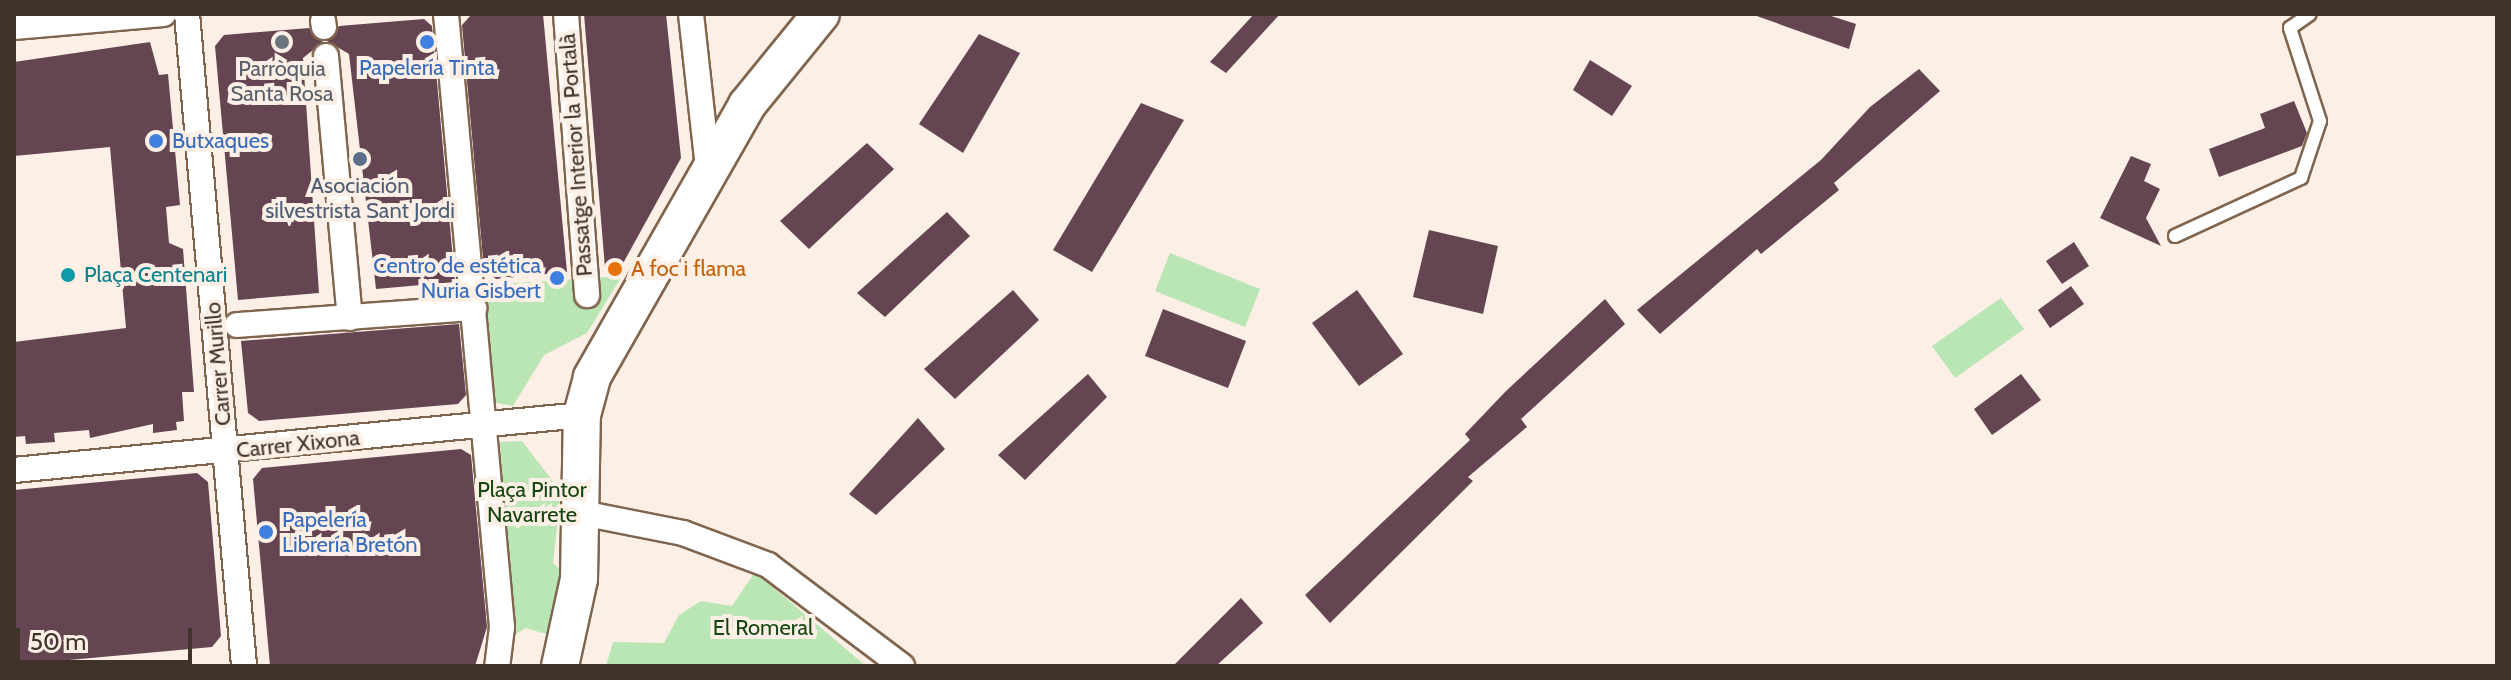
<!DOCTYPE html>
<html>
<head>
<meta charset="utf-8">
<style>
  body { margin:0 }
  #map { position:relative; width:2511px; height:680px; overflow:hidden; background:#fcefe5; font-family:Cabin,sans-serif }
  div>[style] { position:absolute }
  .green>* { inset:0; background:#bae5b4 }
  .building>* { inset:0; background:#664553 }
  .roads { filter:drop-shadow(2px 0 #80654e) drop-shadow(-2px 0 #80654e) drop-shadow(0 2px #80654e) drop-shadow(0 -2px #80654e) }
  .lane>* { height:12px; margin:-6px; padding:0 6px; transform-origin:6px; border-radius:6px; background:#fff }
  .street>* { height:24px; margin:-12px; padding:0 12px; transform-origin:12px; border-radius:12px; background:#fff }
  .secondary>* { height:36px; margin:-18px; padding:0 18px; transform-origin:18px; border-radius:18px; background:#fff }
  .dots>* { width:22px; height:22px; translate:-50% -50%; box-sizing:border-box; border:4px solid #fcefe5; border-radius:50% }
  span { translate:-50% -50%; white-space:nowrap; text-align:center; line-height:1.15; -webkit-text-stroke:8px #fcefe5; paint-order:stroke }
  .worship-label { font-size:22px; color:#5b616d }
  .shop-label { font-size:22px; color:#366cbe }
  .left { translate:0 -50%; text-align:left }
  .right { translate:-100% -50%; text-align:right }
  .street-label { font-size:22px; color:#3f3329 }
  .service-label { font-size:22px; color:#4e5e75 }
  .food-label { font-size:22px; color:#c56008 }
  .culture-label { font-size:22px; color:#0d838f }
  .park-label { font-size:22px; color:#15460f }
  .frame { position:absolute; inset:0; border:16px solid #3f3329; pointer-events:none }
  .scale { position:absolute; left:16px; top:628px; width:176px; height:36px; box-sizing:border-box; border:4px solid #3f3329; border-top:0; padding-left:10px; font-size:24px; line-height:28px; white-space:nowrap; color:#3f3329; -webkit-text-stroke:6px #fcefe5; paint-order:stroke }
</style>
</head>
<body>
<div id="map">
  <div class="green">
    <div style="clip-path:polygon(1170px 253px,1260px 289px,1245px 327px,1155px 291px)"></div>
    <div style="clip-path:polygon(622px 276px,587px 333px,544px 355px,513px 406px,492px 402px,483px 285px)"></div>
    <div style="clip-path:polygon(2001px 298px,2024px 329px,1955px 378px,1932px 346px)"></div>
    <div style="clip-path:polygon(522px 441px,561px 492px,553px 563px,565px 574px,553px 636px,526px 628px,514px 635px,500px 442px)"></div>
    <div style="clip-path:polygon(755px 572px,866px 666px,606px 666px,613px 642px,664px 643px,679px 615px,701px 601px,732px 606px)"></div>
  </div>
  <div class="building">
    <div style="clip-path:polygon(543px 14px,567px 272px,496px 279px,484px 269px,462px 25px,471px 15px)"></div>
    <div style="clip-path:polygon(584px 14px,666px 14px,681px 158px,621px 267px,605px 268px)"></div>
    <div style="clip-path:polygon(1254px 14px,1280px 14px,1226px 73px,1210px 62px)"></div>
    <div style="clip-path:polygon(1751px 14px,1825px 14px,1856px 24px,1849px 49px)"></div>
    <div style="clip-path:polygon(424px 19px,432px 26px,455px 282px,376px 289px,349px 54px,327px 41px,339px 26px)"></div>
    <div style="clip-path:polygon(309px 28px,323px 42px,303px 58px,319px 293px,238px 300px,215px 46px,224px 35px)"></div>
    <div style="clip-path:polygon(979px 34px,1020px 53px,963px 153px,919px 124px)"></div>
    <div style="clip-path:polygon(150px 42px,159px 75px,168px 74px,180px 205px,166px 207px,169px 243px,183px 249px,194px 392px,182px 392px,184px 421px,176px 422px,177px 430px,153px 433px,153px 424px,90px 438px,89px 430px,54px 433px,55px 442px,26px 444px,25px 436px,14px 437px,14px 342px,126px 328px,110px 147px,14px 156px,14px 62px)"></div>
    <div style="clip-path:polygon(1590px 60px,1632px 86px,1612px 116px,1573px 90px)"></div>
    <div style="clip-path:polygon(1919px 69px,1940px 91px,1834px 183px,1839px 190px,1761px 254px,1757px 249px,1660px 334px,1637px 310px,1821px 160px,1870px 107px)"></div>
    <div style="clip-path:polygon(2294px 101px,2307px 133px,2302px 146px,2219px 177px,2209px 149px,2265px 128px,2260px 114px)"></div>
    <div style="clip-path:polygon(1141px 103px,1184px 120px,1092px 272px,1053px 250px)"></div>
    <div style="clip-path:polygon(867px 143px,894px 169px,809px 249px,780px 221px)"></div>
    <div style="clip-path:polygon(2131px 156px,2151px 164px,2144px 181px,2160px 189px,2146px 218px,2161px 246px,2100px 218px)"></div>
    <div style="clip-path:polygon(947px 212px,970px 236px,885px 317px,857px 293px)"></div>
    <div style="clip-path:polygon(1429px 230px,1498px 246px,1483px 314px,1413px 297px)"></div>
    <div style="clip-path:polygon(2074px 242px,2089px 266px,2062px 284px,2046px 261px)"></div>
    <div style="clip-path:polygon(2071px 286px,2084px 304px,2050px 328px,2038px 310px)"></div>
    <div style="clip-path:polygon(1013px 290px,1039px 320px,955px 399px,924px 369px)"></div>
    <div style="clip-path:polygon(1357px 290px,1403px 354px,1359px 386px,1312px 323px)"></div>
    <div style="clip-path:polygon(1605px 299px,1625px 324px,1521px 419px,1527px 427px,1468px 477px,1473px 481px,1330px 623px,1305px 595px,1470px 440px,1465px 434px,1506px 391px)"></div>
    <div style="clip-path:polygon(1163px 309px,1246px 341px,1228px 388px,1145px 356px)"></div>
    <div style="clip-path:polygon(459px 324px,466px 395px,458px 404px,259px 421px,248px 413px,241px 341px)"></div>
    <div style="clip-path:polygon(1088px 374px,1107px 397px,1025px 480px,998px 455px)"></div>
    <div style="clip-path:polygon(2021px 374px,2041px 400px,1992px 435px,1974px 409px)"></div>
    <div style="clip-path:polygon(918px 418px,945px 449px,876px 515px,849px 494px)"></div>
    <div style="clip-path:polygon(461px 449px,471px 455px,487px 627px,475px 666px,270px 666px,253px 479px,262px 468px)"></div>
    <div style="clip-path:polygon(197px 473px,208px 482px,221px 636px,212px 647px,14px 665px,14px 490px)"></div>
    <div style="clip-path:polygon(1241px 598px,1263px 623px,1216px 666px,1173px 666px)"></div>
  </div>
  <div class="roads">
    <div class="lane">
      <div style="left:2175px;top:236px;width:139px;rotate:-24.7deg"></div>
      <div style="left:2301px;top:178px;width:60px;rotate:-71.6deg"></div>
      <div style="left:2320px;top:121px;width:98px;rotate:-107.9deg"></div>
      <div style="left:2290px;top:28px;width:24px;rotate:-35deg"></div>
    </div>
    <div class="street">
      <div style="left:187px;top:14px;width:654px;rotate:85deg"></div>
      <div style="left:446px;top:14px;width:616px;rotate:84.78deg"></div>
      <div style="left:502px;top:627px;width:39px;rotate:97deg"></div>
      <div style="left:566px;top:14px;width:282px;rotate:85.7deg"></div>
      <div style="left:691px;top:14px;width:155px;rotate:83.7deg"></div>
      <div style="left:323px;top:21px;width:6px;rotate:81deg"></div>
      <div style="left:14px;top:27px;width:150px;rotate:-5deg"></div>
      <div style="left:326px;top:56px;width:263px;rotate:84.8deg"></div>
      <div style="left:237px;top:325px;width:238px;rotate:-4.1deg"></div>
      <div style="left:14px;top:470px;width:571px;rotate:-5.53deg"></div>
      <div style="left:582px;top:513px;width:103px;rotate:11.2deg"></div>
      <div style="left:683px;top:533px;width:91px;rotate:20.6deg"></div>
      <div style="left:768px;top:565px;width:168px;rotate:37deg"></div>
    </div>
    <div class="secondary">
      <div style="left:560px;top:666px;width:89px;rotate:-77.7deg"></div>
      <div style="left:579px;top:579px;width:164px;rotate:-89deg"></div>
      <div style="left:582px;top:415px;width:39px;rotate:-75deg"></div>
      <div style="left:592px;top:377px;width:313px;rotate:-60.3deg"></div>
      <div style="left:747px;top:105px;width:117px;rotate:-50.9deg"></div>
    </div>
  </div>
  <div class="dots">
    <div style="left:282px;top:42px;background:#6b7280"></div>
    <div style="left:427px;top:42px;background:#3f7fe0"></div>
    <div style="left:156px;top:141px;background:#3f7fe0"></div>
    <div style="left:360px;top:159px;background:#5c6f8a"></div>
    <div style="left:615px;top:269px;background:#e8710a"></div>
    <div style="left:68px;top:275px;background:#0f9aa8"></div>
    <div style="left:557px;top:278px;background:#3f7fe0"></div>
    <div style="left:266px;top:532px;background:#3f7fe0"></div>
  </div>
  <div class="worship-label">
    <span style="left:282px;top:81px">Parròquia<br>Santa Rosa</span>
  </div>
  <div class="shop-label">
    <span style="left:427px;top:68px">Papelería Tinta</span>
    <span class="left" style="left:172px;top:141px">Butxaques</span>
    <span class="right" style="left:541px;top:278px">Centro de estética<br>Nuria Gisbert</span>
    <span class="left" style="left:282px;top:532px">Papelería<br>Librería Bretón</span>
  </div>
  <div class="street-label">
    <span style="left:576px;top:155px;rotate:-94deg">Passatge Interior la Portalà</span>
    <span style="left:218px;top:364px;rotate:-95deg">Carrer Murillo</span>
    <span style="left:298px;top:444px;rotate:-6deg">Carrer Xixona</span>
  </div>
  <div class="service-label">
    <span style="left:360px;top:198px">Asociación<br>silvestrista Sant Jordi</span>
  </div>
  <div class="food-label">
    <span class="left" style="left:631px;top:269px">A foc i flama</span>
  </div>
  <div class="culture-label">
    <span class="left" style="left:84px;top:275px">Plaça Centenari</span>
  </div>
  <div class="park-label">
    <span style="left:532px;top:502px">Plaça Pintor<br>Navarrete</span>
    <span style="left:763px;top:628px">El Romeral</span>
  </div>
  <div class="frame"></div>
  <div class="scale">50 m</div>
</div>
</body>
</html>
